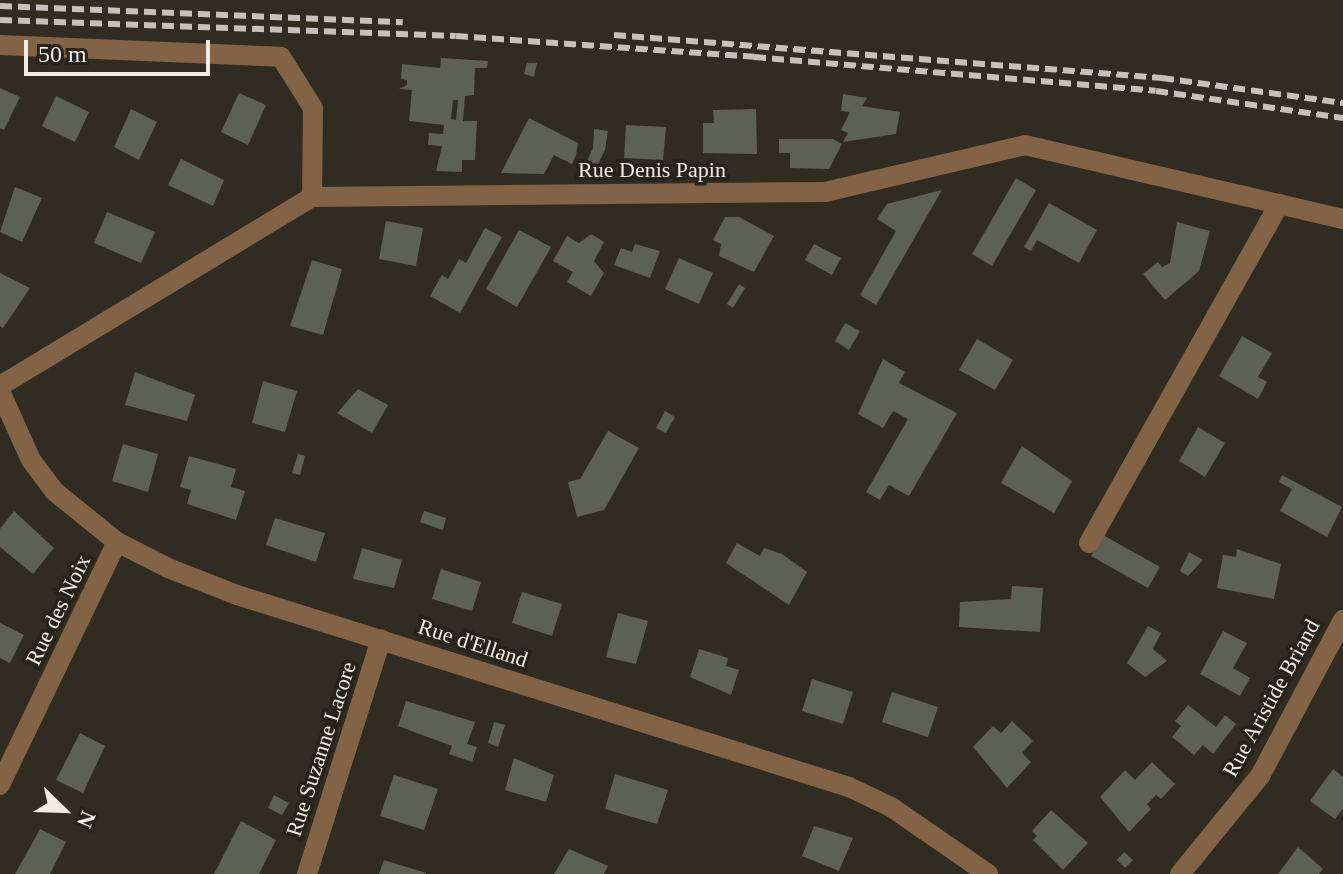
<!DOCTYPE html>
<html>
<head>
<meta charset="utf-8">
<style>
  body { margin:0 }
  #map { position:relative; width:1343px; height:874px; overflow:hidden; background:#302c21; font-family:"Times New Roman",serif }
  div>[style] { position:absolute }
  .building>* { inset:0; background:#5d6054 }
  .minor>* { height:20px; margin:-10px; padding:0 10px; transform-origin:10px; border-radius:10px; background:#826346 }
  .rail>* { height:6px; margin-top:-3px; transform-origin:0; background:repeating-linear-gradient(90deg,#c6c2bb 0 12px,transparent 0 18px) }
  span { translate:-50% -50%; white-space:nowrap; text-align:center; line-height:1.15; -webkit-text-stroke:7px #262318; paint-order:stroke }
  .street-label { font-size:22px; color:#efece5 }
  .north { position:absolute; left:24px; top:770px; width:80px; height:80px; -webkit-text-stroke:6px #262318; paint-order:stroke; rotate:113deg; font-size:22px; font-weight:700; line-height:32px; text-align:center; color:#efece5 }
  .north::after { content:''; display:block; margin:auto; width:28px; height:36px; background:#efece5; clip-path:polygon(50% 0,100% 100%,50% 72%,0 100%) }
  .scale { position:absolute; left:24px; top:40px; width:186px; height:36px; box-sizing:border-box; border:4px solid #efece5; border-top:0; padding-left:10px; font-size:24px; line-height:28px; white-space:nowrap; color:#efece5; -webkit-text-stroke:6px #262318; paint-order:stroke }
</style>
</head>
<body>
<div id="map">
  <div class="building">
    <div style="clip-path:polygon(evenodd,441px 58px,488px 61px,487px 68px,475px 68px,474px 95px,465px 96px,463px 121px,477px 121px,475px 160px,462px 160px,462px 172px,436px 171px,442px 146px,428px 145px,429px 133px,443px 134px,444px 125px,409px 121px,412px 90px,399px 89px,407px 85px,407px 80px,401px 79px,402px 64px,440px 68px,441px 58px,453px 100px,458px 100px,456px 120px,451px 119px,453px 100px)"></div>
    <div style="clip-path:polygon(527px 63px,537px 63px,534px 77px,524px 74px)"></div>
    <div style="clip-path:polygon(0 88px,20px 97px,4px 130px,0 128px)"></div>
    <div style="clip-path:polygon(239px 93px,266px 105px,248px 145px,221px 132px)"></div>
    <div style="clip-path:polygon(843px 94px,867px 98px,862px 106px,900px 112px,896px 134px,843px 142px,848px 133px,841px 130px,850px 112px,841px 111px)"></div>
    <div style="clip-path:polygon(56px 96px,89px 112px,75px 142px,42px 126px)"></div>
    <div style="clip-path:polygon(131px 109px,157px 122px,139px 160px,114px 147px)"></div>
    <div style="clip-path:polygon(756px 109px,757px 154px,703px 153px,703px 123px,714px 123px,713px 110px)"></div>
    <div style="clip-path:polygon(529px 118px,578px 143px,576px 155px,572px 164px,554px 155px,544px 174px,501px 173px)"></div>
    <div style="clip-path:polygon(626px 125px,666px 127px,663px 160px,624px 158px)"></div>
    <div style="clip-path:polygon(594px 129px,608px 131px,605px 150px,593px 174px,581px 174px,593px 148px)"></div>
    <div style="clip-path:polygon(779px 139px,833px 139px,842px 144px,829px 169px,790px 168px,790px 153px,779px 153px)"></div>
    <div style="clip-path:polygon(181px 159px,224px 180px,213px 206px,168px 185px)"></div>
    <div style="clip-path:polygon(1016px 178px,1036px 190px,992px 266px,972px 254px)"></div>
    <div style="clip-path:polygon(15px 187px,42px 198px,22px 242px,0 232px)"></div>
    <div style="clip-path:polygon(942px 190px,876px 305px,860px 295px,896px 231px,877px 219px,887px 204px)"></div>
    <div style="clip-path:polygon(1049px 203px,1097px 230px,1079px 263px,1037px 240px,1031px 251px,1024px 247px)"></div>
    <div style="clip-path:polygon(107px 212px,155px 232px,141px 263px,94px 243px)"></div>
    <div style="clip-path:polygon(725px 217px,739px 217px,774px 236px,754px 272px,719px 256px,721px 244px,713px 240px)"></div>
    <div style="clip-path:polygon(386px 221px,423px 228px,416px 266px,379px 259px)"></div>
    <div style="clip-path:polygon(1177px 222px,1210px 231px,1199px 271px,1165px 300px,1143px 274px,1158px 262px,1162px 267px,1170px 263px)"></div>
    <div style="clip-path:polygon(485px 228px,502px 237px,460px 313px,430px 296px,442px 275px,448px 279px,459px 259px,466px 263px)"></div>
    <div style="clip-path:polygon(519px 230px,551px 247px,517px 307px,486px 289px)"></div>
    <div style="clip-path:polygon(591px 234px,604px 242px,594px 261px,604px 273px,591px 296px,567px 282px,573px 272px,553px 261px,567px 236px,579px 243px)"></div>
    <div style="clip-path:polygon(635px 244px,660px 251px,650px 278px,614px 265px,621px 248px,632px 252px)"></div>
    <div style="clip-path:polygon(814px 244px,841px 258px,832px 275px,805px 260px)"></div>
    <div style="clip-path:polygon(679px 258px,713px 273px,699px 304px,665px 289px)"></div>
    <div style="clip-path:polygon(312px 260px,342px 269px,323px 335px,290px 326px)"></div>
    <div style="clip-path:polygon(0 273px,30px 288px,3px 328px,0 326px)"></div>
    <div style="clip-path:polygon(739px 284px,745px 288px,733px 308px,727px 304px)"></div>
    <div style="clip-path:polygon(845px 323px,860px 331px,849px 350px,835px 341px)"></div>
    <div style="clip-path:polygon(1242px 336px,1272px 353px,1258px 377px,1267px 382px,1258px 399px,1219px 376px)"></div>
    <div style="clip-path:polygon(977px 339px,1013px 360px,995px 390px,959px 370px)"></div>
    <div style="clip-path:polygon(883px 359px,905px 372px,899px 383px,957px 413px,909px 496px,889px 485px,880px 500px,866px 492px,908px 419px,893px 411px,883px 428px,858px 414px)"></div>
    <div style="clip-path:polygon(135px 372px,195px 395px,187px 421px,125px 405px)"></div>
    <div style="clip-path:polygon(263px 381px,297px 391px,285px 432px,252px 423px)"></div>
    <div style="clip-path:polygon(358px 389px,388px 405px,372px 433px,337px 413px)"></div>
    <div style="clip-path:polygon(665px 411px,675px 417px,666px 433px,656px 428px)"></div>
    <div style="clip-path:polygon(1198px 427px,1225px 443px,1205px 477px,1179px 461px)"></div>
    <div style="clip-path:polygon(608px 431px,639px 448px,604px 510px,577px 517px,568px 482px,580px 479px)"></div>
    <div style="clip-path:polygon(123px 444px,158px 454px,148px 492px,112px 481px)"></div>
    <div style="clip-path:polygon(1022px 446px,1072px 481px,1054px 513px,1001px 483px)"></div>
    <div style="clip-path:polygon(298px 454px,305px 456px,300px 475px,292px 473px)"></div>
    <div style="clip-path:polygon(189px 456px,236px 469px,231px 487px,245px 491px,236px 520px,187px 504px,191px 490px,180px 487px)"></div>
    <div style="clip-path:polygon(1282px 475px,1342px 507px,1327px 537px,1280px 511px,1292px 489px,1279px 482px)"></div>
    <div style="clip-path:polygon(14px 511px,54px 548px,33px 574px,0 547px,0 529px)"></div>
    <div style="clip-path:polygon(424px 511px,446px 518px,443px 530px,420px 522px)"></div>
    <div style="clip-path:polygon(275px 518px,325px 533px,316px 562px,266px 545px)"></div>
    <div style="clip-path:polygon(1103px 535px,1160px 567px,1148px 588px,1091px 556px)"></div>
    <div style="clip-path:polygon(737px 543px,760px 556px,764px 548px,782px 554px,807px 572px,789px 605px,726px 563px)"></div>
    <div style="clip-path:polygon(362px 548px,402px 560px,394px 588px,353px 579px)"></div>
    <div style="clip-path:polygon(1237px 549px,1281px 564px,1274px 599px,1217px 588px,1223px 555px,1236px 557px)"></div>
    <div style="clip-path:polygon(1189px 552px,1203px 560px,1188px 576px,1180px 571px)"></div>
    <div style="clip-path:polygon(441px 569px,481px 582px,472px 611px,432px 599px)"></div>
    <div style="clip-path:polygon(1012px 586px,1043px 588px,1040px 632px,959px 627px,960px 602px,1011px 599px)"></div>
    <div style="clip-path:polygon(522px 592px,562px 604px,552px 636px,512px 623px)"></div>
    <div style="clip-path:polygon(618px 613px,648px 621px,636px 664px,606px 657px)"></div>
    <div style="clip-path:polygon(0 623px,24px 635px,10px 663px,0 658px)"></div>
    <div style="clip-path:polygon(1148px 626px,1161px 633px,1153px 649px,1167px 661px,1145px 677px,1127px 663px)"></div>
    <div style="clip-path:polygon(1223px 631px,1247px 643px,1233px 668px,1250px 678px,1240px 696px,1200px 674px)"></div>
    <div style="clip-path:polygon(699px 649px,728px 658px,726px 666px,739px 670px,731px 695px,690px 677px)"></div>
    <div style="clip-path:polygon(812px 679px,853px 692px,843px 724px,802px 711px)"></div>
    <div style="clip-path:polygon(892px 692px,938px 707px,928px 737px,882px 722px)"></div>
    <div style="clip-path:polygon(406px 701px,475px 722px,467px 744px,477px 747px,472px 762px,449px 754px,452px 746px,398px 726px)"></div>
    <div style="clip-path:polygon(1188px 705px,1216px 727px,1225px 715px,1236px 724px,1213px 754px,1203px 745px,1194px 755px,1172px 737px,1181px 726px,1175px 721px)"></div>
    <div style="clip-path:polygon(1012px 721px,1033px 741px,1022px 753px,1031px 762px,1007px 788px,973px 747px,993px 726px,1001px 733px)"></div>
    <div style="clip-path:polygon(494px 722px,505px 725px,498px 747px,488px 743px)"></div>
    <div style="clip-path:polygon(80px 733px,105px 746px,83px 793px,56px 780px)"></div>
    <div style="clip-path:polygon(514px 758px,554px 775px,546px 802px,505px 790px)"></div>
    <div style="clip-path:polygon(1152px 762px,1175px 784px,1161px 799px,1156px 795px,1147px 804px,1151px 809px,1129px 832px,1100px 797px,1125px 770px,1135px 780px)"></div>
    <div style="clip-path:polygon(1333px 769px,1343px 777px,1343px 809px,1335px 819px,1310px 801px)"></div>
    <div style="clip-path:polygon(615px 774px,668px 790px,657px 824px,605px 809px)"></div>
    <div style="clip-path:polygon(394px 775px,438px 789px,424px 830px,380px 816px)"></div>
    <div style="clip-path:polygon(274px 795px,289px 803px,282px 815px,268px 808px)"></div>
    <div style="clip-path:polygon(1051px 810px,1088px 843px,1063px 870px,1033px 840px,1037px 836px,1032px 831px)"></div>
    <div style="clip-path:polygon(241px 821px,276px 840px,259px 874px,214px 874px)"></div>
    <div style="clip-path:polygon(814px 826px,853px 838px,839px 871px,802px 856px)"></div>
    <div style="clip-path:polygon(40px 829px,66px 842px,50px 874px,15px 874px)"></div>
    <div style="clip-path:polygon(1298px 847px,1323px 869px,1319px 874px,1278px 874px)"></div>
    <div style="clip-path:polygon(569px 849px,608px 866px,604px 874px,554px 874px)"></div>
    <div style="clip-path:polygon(1124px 852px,1133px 860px,1125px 868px,1117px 860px)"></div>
    <div style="clip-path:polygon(384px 860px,426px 873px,426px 874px,379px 874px)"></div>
  </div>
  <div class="minor">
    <div style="left:0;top:45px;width:281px;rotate:2.4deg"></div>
    <div style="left:281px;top:57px;width:60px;rotate:57.9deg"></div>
    <div style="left:313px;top:108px;width:89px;rotate:90.6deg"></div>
    <div style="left:0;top:386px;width:365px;rotate:-31.2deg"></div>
    <div style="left:312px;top:197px;width:513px;rotate:-0.56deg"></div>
    <div style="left:825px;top:192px;width:205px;rotate:-13.2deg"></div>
    <div style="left:1025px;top:145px;width:326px;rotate:13.1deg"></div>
    <div style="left:0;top:391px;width:76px;rotate:65.8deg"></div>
    <div style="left:31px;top:460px;width:39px;rotate:53deg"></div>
    <div style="left:54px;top:491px;width:81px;rotate:39deg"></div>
    <div style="left:117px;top:542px;width:57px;rotate:27deg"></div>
    <div style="left:168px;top:568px;width:74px;rotate:21.4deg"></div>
    <div style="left:237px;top:595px;width:641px;rotate:17.42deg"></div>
    <div style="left:849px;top:787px;width:47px;rotate:25.5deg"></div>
    <div style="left:891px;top:807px;width:118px;rotate:34.6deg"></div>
    <div style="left:1089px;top:543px;width:389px;rotate:-60.7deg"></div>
    <div style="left:0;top:785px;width:270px;rotate:-64.3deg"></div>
    <div style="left:307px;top:874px;width:246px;rotate:-72.5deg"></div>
    <div style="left:1180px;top:874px;width:127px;rotate:-50.8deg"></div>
    <div style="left:1260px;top:776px;width:177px;rotate:-62deg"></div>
  </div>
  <div class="rail">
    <div style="left:0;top:6px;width:403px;rotate:2.3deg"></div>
    <div style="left:0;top:20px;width:456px;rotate:2deg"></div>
    <div style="left:456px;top:36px;width:299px;rotate:4deg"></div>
    <div style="left:754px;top:57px;width:403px;rotate:4.8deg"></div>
    <div style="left:1156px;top:91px;width:189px;rotate:8.2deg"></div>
    <div style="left:614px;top:35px;width:550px;rotate:4.49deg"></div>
    <div style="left:1162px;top:78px;width:183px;rotate:7.9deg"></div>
  </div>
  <div class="street-label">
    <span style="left:652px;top:170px">Rue Denis Papin</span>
    <span style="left:58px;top:610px;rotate:-64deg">Rue des Noix</span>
    <span style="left:473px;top:643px;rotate:18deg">Rue d'Elland</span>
    <span style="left:1271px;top:698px;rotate:-61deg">Rue Aristide Briand</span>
    <span style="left:321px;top:749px;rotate:-72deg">Rue Suzanne Lacore</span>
  </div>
  <div class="north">N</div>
  <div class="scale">50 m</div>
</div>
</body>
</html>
